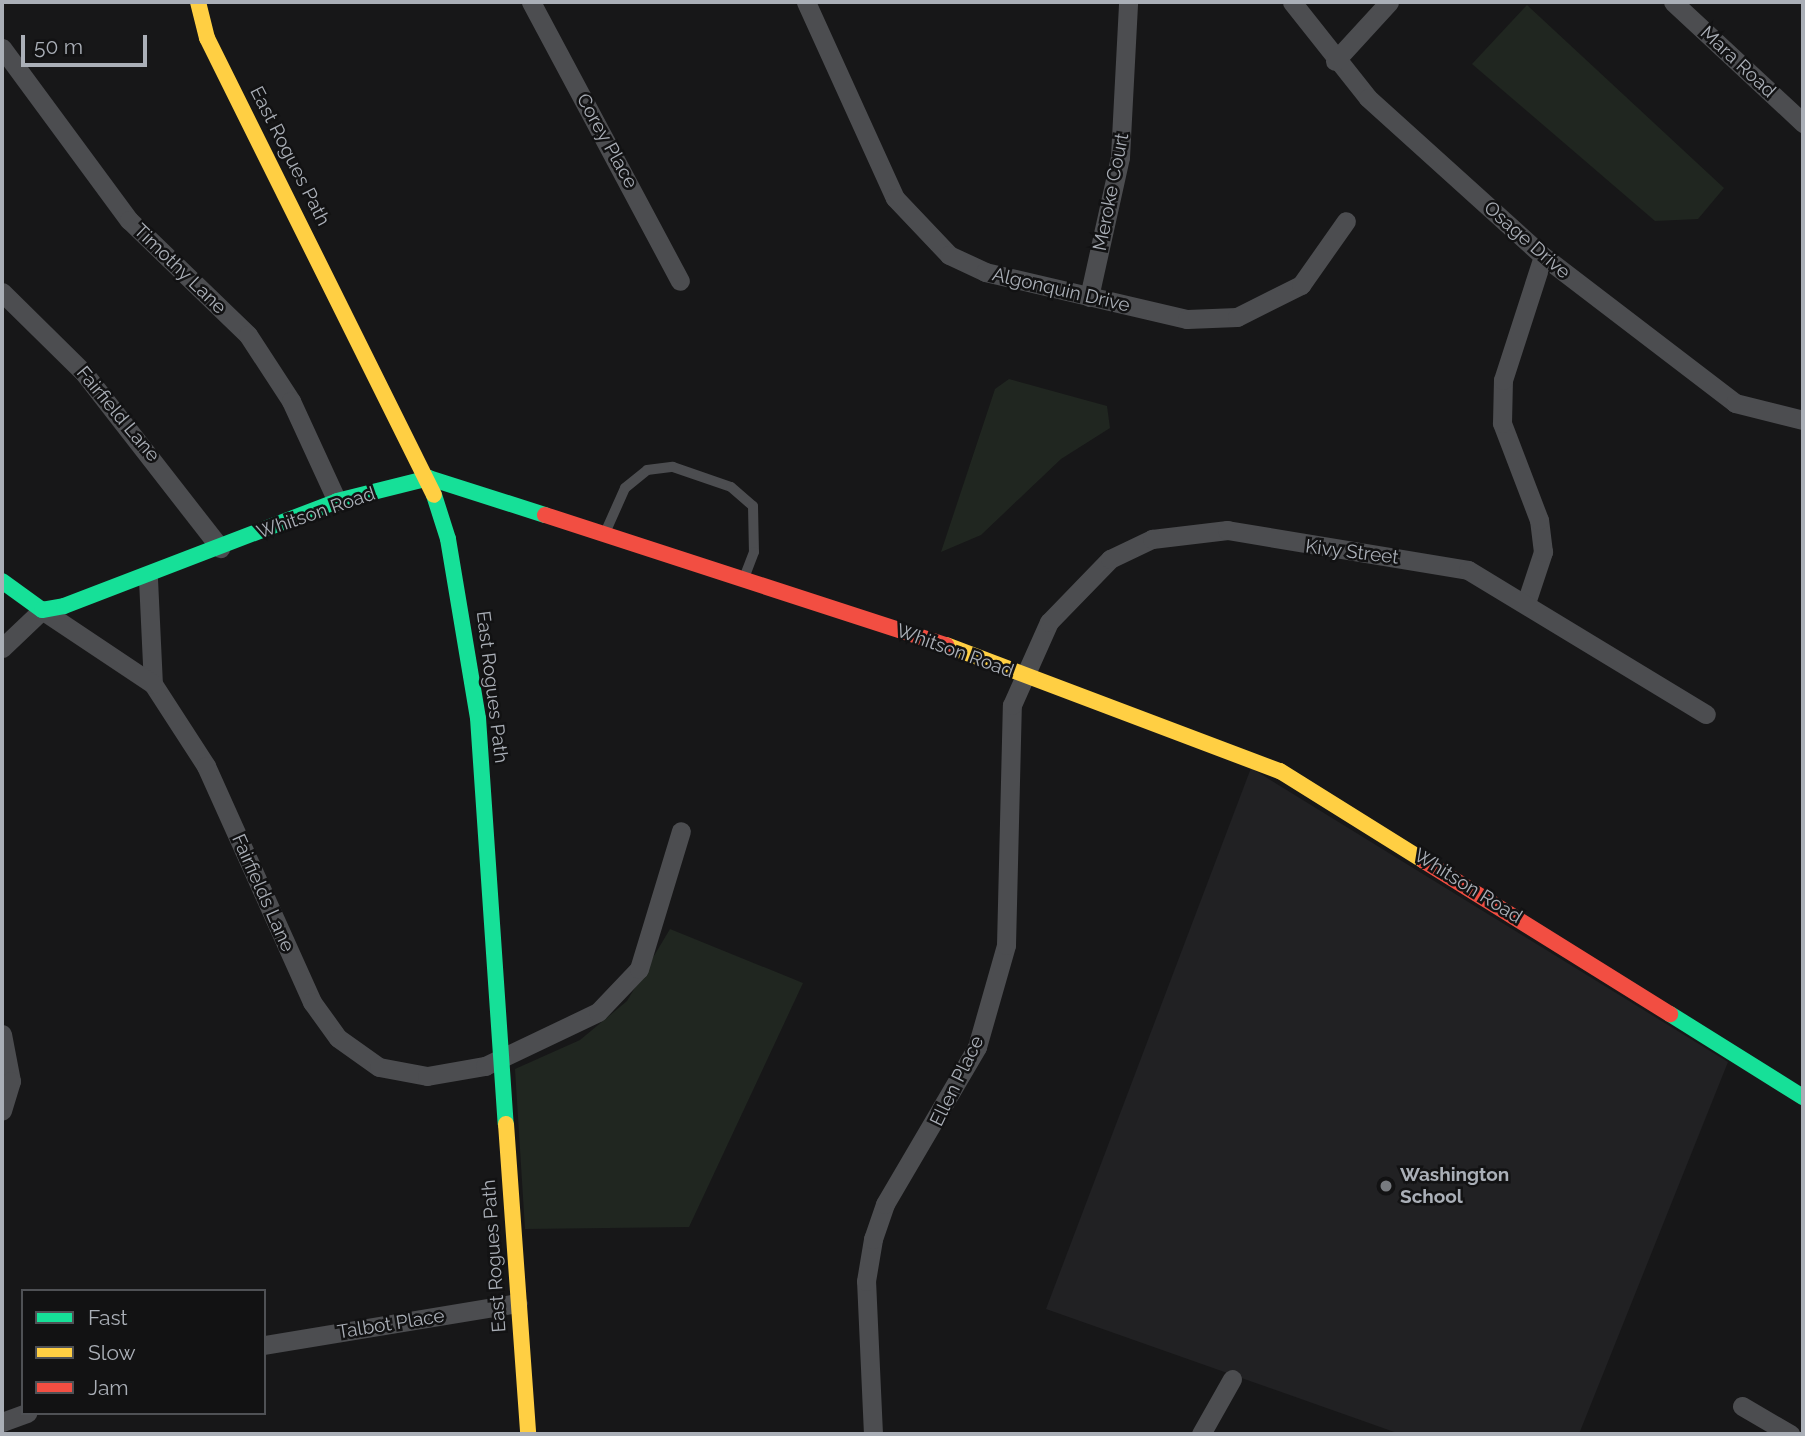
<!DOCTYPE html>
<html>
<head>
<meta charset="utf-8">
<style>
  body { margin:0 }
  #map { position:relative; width:1805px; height:1436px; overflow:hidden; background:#171718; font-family:Raleway,sans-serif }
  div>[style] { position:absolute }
  .built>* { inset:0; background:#212123 }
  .green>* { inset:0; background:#202620 }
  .lane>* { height:10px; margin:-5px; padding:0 5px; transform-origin:5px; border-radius:5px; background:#4c4d50 }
  .street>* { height:19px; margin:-9.5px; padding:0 9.5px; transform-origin:9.5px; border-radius:9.5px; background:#4c4d50 }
  .fast>* { height:16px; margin:-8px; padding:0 8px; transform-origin:8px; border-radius:8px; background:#16e098 }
  .slow>* { height:16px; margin:-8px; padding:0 8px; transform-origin:8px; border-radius:8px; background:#ffcf43 }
  .jam>* { height:16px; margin:-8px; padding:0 8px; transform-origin:8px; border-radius:8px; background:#f24e42 }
  .dots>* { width:19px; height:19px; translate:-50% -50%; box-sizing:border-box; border:4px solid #121213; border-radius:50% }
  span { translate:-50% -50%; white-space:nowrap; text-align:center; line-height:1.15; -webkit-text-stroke:5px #121213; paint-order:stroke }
  .street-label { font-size:19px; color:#aaafb7 }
  .poi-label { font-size:19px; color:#aaafb7; font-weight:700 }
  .left { translate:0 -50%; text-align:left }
  .frame { position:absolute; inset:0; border:4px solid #aaafb7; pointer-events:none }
  .legend { position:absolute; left:21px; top:1289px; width:245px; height:126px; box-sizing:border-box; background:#121213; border:2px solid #4f5155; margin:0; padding:9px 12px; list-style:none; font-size:21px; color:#aaafb7 }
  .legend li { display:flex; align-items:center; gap:14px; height:35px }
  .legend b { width:35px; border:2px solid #4f5155 }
  .scale { position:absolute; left:21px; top:35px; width:126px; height:32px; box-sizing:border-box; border:4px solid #aaafb7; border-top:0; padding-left:9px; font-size:21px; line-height:24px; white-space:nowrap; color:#aaafb7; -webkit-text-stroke:5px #121213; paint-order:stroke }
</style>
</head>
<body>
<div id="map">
  <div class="built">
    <div style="clip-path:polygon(1251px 768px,1728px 1062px,1579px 1434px,1400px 1434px,1046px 1309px)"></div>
  </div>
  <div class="green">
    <div style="clip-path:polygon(1527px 5px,1724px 188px,1698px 219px,1655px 221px,1472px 64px)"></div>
    <div style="clip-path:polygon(1009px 379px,1107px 406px,1110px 428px,1061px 459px,981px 535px,941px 552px,995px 389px)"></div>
    <div style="clip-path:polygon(670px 929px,803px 983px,689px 1227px,525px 1229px,515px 1069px,580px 1040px,627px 1001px)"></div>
  </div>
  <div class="lane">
    <div style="left:605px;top:533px;width:49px;rotate:-66deg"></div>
    <div style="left:625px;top:488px;width:28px;rotate:-39deg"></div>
    <div style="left:647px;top:470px;width:26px;rotate:-7deg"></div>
    <div style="left:673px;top:467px;width:61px;rotate:19deg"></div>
    <div style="left:731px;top:487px;width:29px;rotate:41deg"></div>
    <div style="left:753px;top:506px;width:46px;rotate:88.8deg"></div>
    <div style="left:754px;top:552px;width:28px;rotate:111deg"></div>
  </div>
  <div class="street">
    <div style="left:531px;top:2px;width:316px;rotate:61.9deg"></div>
    <div style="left:806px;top:2px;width:215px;rotate:65.6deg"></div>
    <div style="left:895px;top:198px;width:79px;rotate:46.5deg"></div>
    <div style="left:949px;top:255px;width:40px;rotate:25deg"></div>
    <div style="left:985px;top:272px;width:207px;rotate:13.1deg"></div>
    <div style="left:1187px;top:319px;width:50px;rotate:-2.3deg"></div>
    <div style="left:1237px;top:317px;width:72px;rotate:-26.6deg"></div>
    <div style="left:1301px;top:285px;width:78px;rotate:-54.9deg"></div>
    <div style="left:1292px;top:2px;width:122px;rotate:51.6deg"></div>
    <div style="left:1368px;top:98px;width:236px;rotate:42.1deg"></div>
    <div style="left:1543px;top:256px;width:242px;rotate:37.4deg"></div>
    <div style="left:1735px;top:403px;width:70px;rotate:14deg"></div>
    <div style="left:1673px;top:2px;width:178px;rotate:42.9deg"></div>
    <div style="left:2px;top:48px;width:214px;rotate:53.6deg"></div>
    <div style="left:129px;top:220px;width:165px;rotate:44deg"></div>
    <div style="left:248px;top:335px;width:79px;rotate:56.9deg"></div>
    <div style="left:291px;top:401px;width:110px;rotate:65.3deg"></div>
    <div style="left:1335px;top:61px;width:80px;rotate:-47.5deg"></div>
    <div style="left:2px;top:292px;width:115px;rotate:44.6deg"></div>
    <div style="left:84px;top:373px;width:222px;rotate:52.1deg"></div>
    <div style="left:1089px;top:297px;width:143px;rotate:-77.5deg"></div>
    <div style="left:1120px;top:157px;width:155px;rotate:-87deg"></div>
    <div style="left:148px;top:579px;width:105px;rotate:87.3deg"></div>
    <div style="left:153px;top:684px;width:98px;rotate:57.1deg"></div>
    <div style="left:206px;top:766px;width:259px;rotate:65.8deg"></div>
    <div style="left:312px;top:1002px;width:44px;rotate:54.2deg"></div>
    <div style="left:338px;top:1038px;width:50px;rotate:35.3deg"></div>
    <div style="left:379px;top:1067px;width:49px;rotate:10.6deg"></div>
    <div style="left:427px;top:1076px;width:59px;rotate:-9.8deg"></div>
    <div style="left:485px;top:1066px;width:125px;rotate:-25.5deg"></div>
    <div style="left:598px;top:1012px;width:59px;rotate:-46.4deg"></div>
    <div style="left:639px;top:969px;width:144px;rotate:-73.1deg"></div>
    <div style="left:1527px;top:600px;width:51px;rotate:-71.6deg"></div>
    <div style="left:1543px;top:552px;width:32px;rotate:-97deg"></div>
    <div style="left:1539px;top:520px;width:104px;rotate:-110.9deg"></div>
    <div style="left:1502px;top:423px;width:43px;rotate:-88.7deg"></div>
    <div style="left:1503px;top:380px;width:130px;rotate:-72.1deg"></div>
    <div style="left:2px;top:648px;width:55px;rotate:-43.5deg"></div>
    <div style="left:42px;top:610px;width:133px;rotate:33.7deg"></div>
    <div style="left:2px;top:1034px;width:48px;rotate:79.2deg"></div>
    <div style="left:11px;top:1081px;width:31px;rotate:107deg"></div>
    <div style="left:264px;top:1345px;width:257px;rotate:-9.4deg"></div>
    <div style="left:1742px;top:1406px;width:56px;rotate:30.3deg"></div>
    <div style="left:2px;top:1422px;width:27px;rotate:-20deg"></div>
    <div style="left:873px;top:1434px;width:153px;rotate:-92.6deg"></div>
    <div style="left:866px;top:1281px;width:43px;rotate:-80.5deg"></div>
    <div style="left:873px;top:1239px;width:37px;rotate:-71deg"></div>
    <div style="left:885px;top:1204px;width:182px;rotate:-59.6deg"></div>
    <div style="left:977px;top:1047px;width:106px;rotate:-74.1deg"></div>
    <div style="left:1006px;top:945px;width:240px;rotate:-88.6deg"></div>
    <div style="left:1012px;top:705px;width:91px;rotate:-66deg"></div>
    <div style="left:1049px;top:622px;width:88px;rotate:-45.9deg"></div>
    <div style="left:1110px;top:559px;width:47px;rotate:-25.5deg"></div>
    <div style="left:1152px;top:539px;width:76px;rotate:-6.8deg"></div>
    <div style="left:1227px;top:530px;width:244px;rotate:9.4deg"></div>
    <div style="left:1468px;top:570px;width:278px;rotate:31.2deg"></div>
    <div style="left:1201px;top:1434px;width:63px;rotate:-60.6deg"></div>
  </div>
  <div class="fast">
    <div style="left:434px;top:495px;width:46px;rotate:72.3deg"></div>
    <div style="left:448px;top:539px;width:181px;rotate:80.5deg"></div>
    <div style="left:478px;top:718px;width:407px;rotate:86.1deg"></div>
    <div style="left:2px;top:581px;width:49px;rotate:35.9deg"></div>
    <div style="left:42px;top:610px;width:22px;rotate:-10deg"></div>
    <div style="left:64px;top:606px;width:292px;rotate:-21deg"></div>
    <div style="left:337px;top:501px;width:95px;rotate:-14deg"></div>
    <div style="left:429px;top:478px;width:122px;rotate:17.7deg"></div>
    <div style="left:1670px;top:1014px;width:157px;rotate:32deg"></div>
  </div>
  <div class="slow">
    <div style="left:198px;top:2px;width:37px;rotate:76deg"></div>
    <div style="left:207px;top:38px;width:510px;rotate:63.59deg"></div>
    <div style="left:946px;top:645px;width:357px;rotate:20.7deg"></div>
    <div style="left:1280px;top:771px;width:170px;rotate:32deg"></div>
    <div style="left:506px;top:1124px;width:311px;rotate:85.9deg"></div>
  </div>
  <div class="jam">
    <div style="left:545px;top:515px;width:422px;rotate:18deg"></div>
    <div style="left:1424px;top:861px;width:290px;rotate:31.9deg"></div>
  </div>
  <div class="dots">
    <div style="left:1386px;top:1186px;background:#777a7f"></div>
  </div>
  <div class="street-label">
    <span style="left:1738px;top:62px;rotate:43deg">Mara Road</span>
    <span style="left:607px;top:141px;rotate:61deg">Corey Place</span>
    <span style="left:290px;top:156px;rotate:63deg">East Rogues Path</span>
    <span style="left:1111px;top:192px;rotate:-79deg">Meroke Court</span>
    <span style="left:1527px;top:240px;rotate:41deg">Osage Drive</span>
    <span style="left:180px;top:269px;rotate:44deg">Timothy Lane</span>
    <span style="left:1061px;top:290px;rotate:13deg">Algonquin Drive</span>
    <span style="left:118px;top:414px;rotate:50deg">Fairfield Lane</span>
    <span style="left:316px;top:513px;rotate:-19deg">Whitson Road</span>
    <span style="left:1352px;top:552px;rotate:7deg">Kivy Street</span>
    <span style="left:955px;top:651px;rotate:20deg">Whitson Road</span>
    <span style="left:492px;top:687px;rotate:83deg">East Rogues Path</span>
    <span style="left:1468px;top:886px;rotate:32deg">Whitson Road</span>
    <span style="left:263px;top:893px;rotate:66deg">Fairfields Lane</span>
    <span style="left:957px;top:1081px;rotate:-64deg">Ellen Place</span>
    <span style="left:494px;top:1256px;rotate:-94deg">East Rogues Path</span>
    <span style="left:391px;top:1324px;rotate:-9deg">Talbot Place</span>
  </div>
  <div class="poi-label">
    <span class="left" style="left:1400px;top:1186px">Washington<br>School</span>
  </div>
  <div class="frame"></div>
  <ul class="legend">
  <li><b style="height:9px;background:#16e098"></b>Fast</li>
  <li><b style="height:9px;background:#ffcf43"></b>Slow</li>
  <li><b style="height:9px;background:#f24e42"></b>Jam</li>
  </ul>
  <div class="scale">50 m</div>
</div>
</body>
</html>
